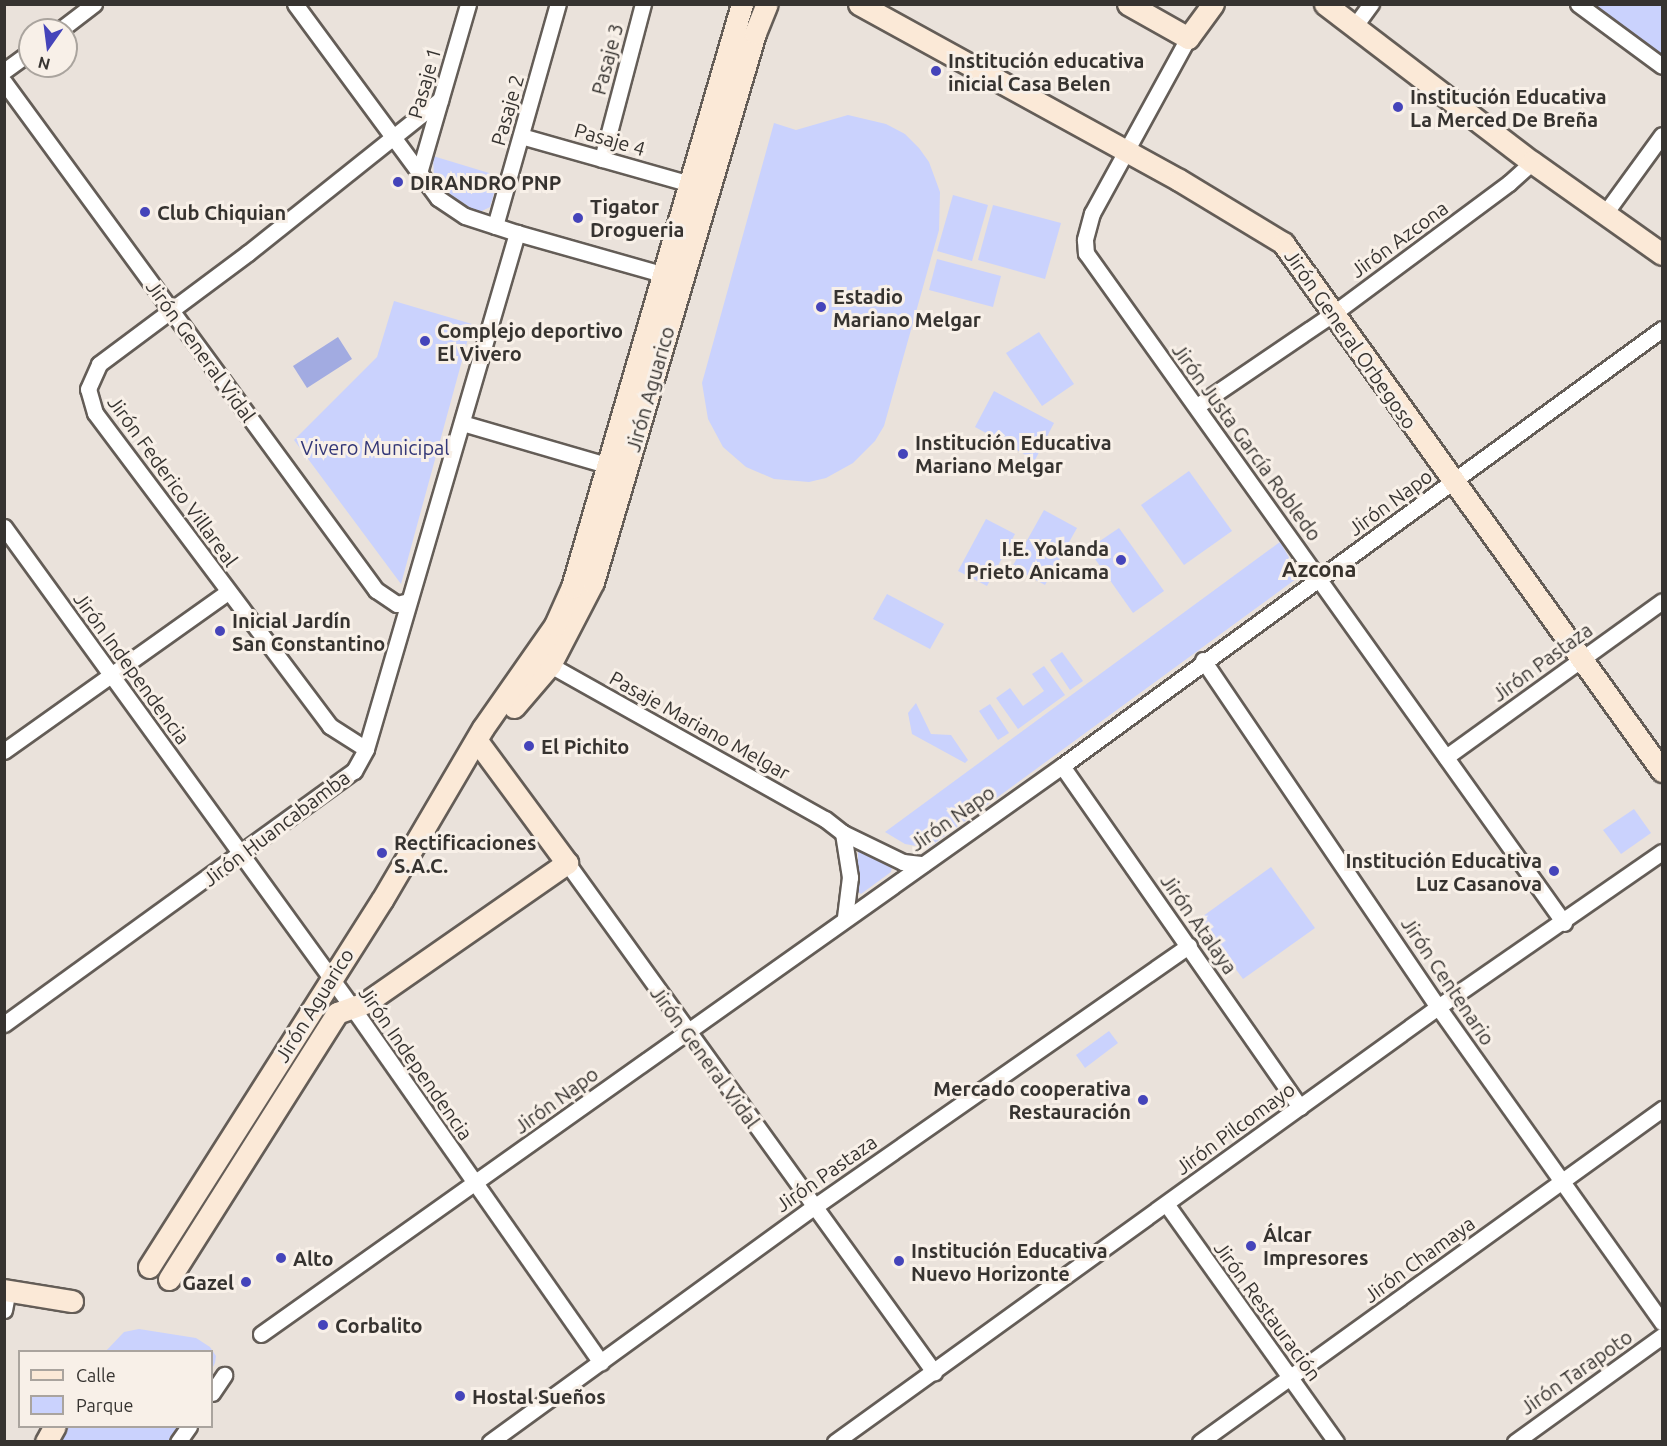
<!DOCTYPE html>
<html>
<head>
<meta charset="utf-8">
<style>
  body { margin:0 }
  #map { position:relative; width:1667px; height:1446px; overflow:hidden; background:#eae2db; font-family:Ubuntu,sans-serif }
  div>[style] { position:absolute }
  .green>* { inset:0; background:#cad2fd }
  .water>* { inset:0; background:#a2abe1 }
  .roads { filter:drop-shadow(2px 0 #645d57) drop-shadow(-2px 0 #645d57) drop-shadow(0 2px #645d57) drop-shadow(0 -2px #645d57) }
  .street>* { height:15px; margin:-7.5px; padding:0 7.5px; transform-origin:7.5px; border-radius:7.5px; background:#fff }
  .secondary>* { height:21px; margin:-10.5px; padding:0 10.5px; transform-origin:10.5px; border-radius:10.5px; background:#fbe9d7 }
  .dots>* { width:16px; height:16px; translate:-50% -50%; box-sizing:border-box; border:3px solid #f8f0e8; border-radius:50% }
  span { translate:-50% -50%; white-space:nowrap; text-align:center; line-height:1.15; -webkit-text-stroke:6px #f8f0e8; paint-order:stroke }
  .street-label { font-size:20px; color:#363330 }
  .poi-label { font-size:20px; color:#363330; font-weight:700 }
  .left { translate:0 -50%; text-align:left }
  .right { translate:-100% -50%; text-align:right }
  .park-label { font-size:20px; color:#333777 }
  .quarter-label { font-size:22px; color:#39332d; font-weight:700 }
  .frame { position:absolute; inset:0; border:6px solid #363330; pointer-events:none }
  .legend { position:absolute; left:18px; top:1350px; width:195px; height:78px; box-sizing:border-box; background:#f8f0e8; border:2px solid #aaa49e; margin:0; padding:8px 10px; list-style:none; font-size:18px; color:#363330 }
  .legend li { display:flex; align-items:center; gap:12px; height:30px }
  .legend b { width:30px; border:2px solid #aaa49e }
  .north { position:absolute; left:18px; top:18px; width:60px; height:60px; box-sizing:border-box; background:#f8f0e8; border:2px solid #aaa49e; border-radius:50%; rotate:194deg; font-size:16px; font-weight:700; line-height:24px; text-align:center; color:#363330 }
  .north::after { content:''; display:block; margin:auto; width:21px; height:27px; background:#4544ba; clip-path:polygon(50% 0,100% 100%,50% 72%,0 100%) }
</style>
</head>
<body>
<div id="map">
  <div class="green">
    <div style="clip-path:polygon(1591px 5px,1662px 5px,1662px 57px)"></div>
    <div style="clip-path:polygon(848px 115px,886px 124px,905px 134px,919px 148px,929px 162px,940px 192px,939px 230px,884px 426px,875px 441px,853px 463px,826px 478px,809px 482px,774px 479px,746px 467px,723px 447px,708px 419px,702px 383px,774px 123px,796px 130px)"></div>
    <div style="clip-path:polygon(433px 156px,499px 176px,490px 207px,478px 213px,441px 188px,434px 177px)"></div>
    <div style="clip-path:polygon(953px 195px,988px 205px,972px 261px,937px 251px)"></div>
    <div style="clip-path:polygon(993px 205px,1061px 223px,1045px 279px,978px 260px)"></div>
    <div style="clip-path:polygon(937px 259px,1001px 276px,993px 307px,929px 290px)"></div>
    <div style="clip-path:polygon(394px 301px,472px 324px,401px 584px,294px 440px,377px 357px)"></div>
    <div style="clip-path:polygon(1039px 332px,1074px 384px,1042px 406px,1006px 353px)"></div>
    <div style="clip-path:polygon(994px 391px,1054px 423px,1035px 460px,975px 427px)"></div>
    <div style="clip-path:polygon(1189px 471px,1232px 531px,1184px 565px,1141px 505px)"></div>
    <div style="clip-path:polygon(1044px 510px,1077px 528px,1045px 585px,1012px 567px)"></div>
    <div style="clip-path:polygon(986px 519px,1015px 534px,987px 586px,958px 571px)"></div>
    <div style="clip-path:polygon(1119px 528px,1164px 591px,1133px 613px,1088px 549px)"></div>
    <div style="clip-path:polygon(1280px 542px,1300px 576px,928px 848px,905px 844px,885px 832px)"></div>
    <div style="clip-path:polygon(887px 594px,944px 624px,930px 649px,873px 619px)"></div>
    <div style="clip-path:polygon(1062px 652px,1083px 681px,1070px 690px,1050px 660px)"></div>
    <div style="clip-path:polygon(1044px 666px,1065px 695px,1018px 729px,996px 698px,1010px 688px,1023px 706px,1044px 691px,1032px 674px)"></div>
    <div style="clip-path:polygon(916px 703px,931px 734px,951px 735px,968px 760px,965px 763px,912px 734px,908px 713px)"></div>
    <div style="clip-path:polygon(990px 704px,1009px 733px,998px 740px,979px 711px)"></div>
    <div style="clip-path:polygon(1634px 809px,1651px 833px,1621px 854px,1603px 830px)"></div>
    <div style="clip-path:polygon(858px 847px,892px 867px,891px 872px,861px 894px,858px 892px)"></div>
    <div style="clip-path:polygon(1271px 867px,1315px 928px,1243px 979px,1199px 919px)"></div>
    <div style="clip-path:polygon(1109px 1031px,1118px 1043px,1085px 1068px,1076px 1055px)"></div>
    <div style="clip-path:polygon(139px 1329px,196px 1338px,210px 1347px,216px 1356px,215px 1363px,212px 1369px,212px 1352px,105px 1352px,124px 1332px)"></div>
    <div style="clip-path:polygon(61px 1427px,177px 1427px,168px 1441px,52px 1442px)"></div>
  </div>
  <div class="water">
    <div style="clip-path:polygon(338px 337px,352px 359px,307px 388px,293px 366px)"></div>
  </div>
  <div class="roads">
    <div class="street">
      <div style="left:295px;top:4px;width:241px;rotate:53.6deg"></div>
      <div style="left:438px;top:198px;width:32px;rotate:34deg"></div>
      <div style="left:465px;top:216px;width:55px;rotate:18.1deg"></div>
      <div style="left:517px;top:233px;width:162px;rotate:15.8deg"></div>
      <div style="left:1578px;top:4px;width:104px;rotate:36.4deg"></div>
      <div style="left:1354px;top:27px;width:29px;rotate:-54deg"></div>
      <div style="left:60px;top:30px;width:43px;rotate:-37.4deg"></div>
      <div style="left:1188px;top:38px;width:200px;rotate:118.7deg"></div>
      <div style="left:1092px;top:213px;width:28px;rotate:105deg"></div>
      <div style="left:1085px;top:240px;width:13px;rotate:86deg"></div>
      <div style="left:1086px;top:253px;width:823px;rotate:54.49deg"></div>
      <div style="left:4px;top:71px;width:32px;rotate:-36deg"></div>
      <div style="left:4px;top:82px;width:630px;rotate:53.79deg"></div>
      <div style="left:376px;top:590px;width:25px;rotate:34deg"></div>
      <div style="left:397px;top:604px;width:12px;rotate:-14deg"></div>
      <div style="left:521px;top:136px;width:173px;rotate:15.8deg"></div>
      <div style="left:602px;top:159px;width:160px;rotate:-75.2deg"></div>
      <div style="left:419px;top:173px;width:176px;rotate:-73.8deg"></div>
      <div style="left:1606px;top:212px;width:95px;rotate:-54deg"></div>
      <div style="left:495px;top:226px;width:231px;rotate:-74.2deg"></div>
      <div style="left:1197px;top:406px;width:166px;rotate:-34.2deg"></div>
      <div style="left:1334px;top:313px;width:218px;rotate:-36.6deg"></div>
      <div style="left:1509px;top:183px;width:31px;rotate:-42deg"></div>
      <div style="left:462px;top:423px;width:151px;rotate:16.2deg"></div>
      <div style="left:4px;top:527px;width:593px;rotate:54.06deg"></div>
      <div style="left:352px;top:1007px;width:434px;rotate:55deg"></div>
      <div style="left:1203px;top:660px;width:419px;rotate:55.9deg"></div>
      <div style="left:1438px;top:1007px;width:387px;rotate:54.6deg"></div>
      <div style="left:543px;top:661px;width:323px;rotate:29.3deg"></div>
      <div style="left:825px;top:819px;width:23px;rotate:38deg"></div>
      <div style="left:843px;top:833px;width:67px;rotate:25.8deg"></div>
      <div style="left:903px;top:862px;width:20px;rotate:6deg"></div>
      <div style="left:366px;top:749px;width:43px;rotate:-147.4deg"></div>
      <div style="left:330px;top:726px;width:391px;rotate:-126.9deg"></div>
      <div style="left:95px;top:413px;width:25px;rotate:-106deg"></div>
      <div style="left:88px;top:389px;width:27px;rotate:-66deg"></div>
      <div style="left:99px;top:364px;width:186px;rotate:-36.7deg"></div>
      <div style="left:248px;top:253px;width:246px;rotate:-38.6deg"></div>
      <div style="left:4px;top:751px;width:275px;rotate:-35.4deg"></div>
      <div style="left:1446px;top:757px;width:266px;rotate:-35.8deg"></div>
      <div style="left:1062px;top:766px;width:416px;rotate:55.1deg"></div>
      <div style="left:843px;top:833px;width:45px;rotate:81deg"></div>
      <div style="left:850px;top:877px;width:40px;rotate:97.1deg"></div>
      <div style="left:567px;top:863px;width:628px;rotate:54.21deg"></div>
      <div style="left:4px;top:1024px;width:432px;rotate:-35.9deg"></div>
      <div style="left:354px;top:771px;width:25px;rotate:-61deg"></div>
      <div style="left:366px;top:749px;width:538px;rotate:-73.69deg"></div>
      <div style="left:1167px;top:1205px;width:291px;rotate:54.5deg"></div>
      <div style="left:4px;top:1310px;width:20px;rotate:-79deg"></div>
      <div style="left:261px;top:1334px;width:982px;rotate:-35.34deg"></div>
      <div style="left:1062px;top:766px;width:742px;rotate:-36.07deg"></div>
      <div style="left:212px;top:1393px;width:22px;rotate:-56deg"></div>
      <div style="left:178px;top:1442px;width:19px;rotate:-55deg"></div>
      <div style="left:490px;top:1442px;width:400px;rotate:-36deg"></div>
      <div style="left:814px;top:1207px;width:457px;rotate:-34.9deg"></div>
      <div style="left:835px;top:1442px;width:744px;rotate:-35.81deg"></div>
      <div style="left:1438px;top:1007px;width:272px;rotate:-34.7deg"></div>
      <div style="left:1200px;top:1442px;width:570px;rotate:-35.78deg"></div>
      <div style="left:1515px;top:1442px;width:181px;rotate:-35.8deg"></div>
    </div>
    <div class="secondary">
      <div style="left:859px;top:4px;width:365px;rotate:28.8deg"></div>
      <div style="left:1179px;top:180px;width:122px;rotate:31.2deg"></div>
      <div style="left:1283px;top:243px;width:650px;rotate:54.33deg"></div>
      <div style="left:1128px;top:4px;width:69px;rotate:29.5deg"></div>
      <div style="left:1188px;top:38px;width:42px;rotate:-53.7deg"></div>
      <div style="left:1325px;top:4px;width:260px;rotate:37.4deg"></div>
      <div style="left:1532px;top:162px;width:159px;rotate:35.3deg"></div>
      <div style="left:514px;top:707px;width:55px;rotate:-49.4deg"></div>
      <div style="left:550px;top:665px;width:93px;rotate:-62.6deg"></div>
      <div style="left:593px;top:582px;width:572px;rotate:-73.56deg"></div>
      <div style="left:755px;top:33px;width:31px;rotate:-68deg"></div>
      <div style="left:149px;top:1267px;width:435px;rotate:-57.6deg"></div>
      <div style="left:382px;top:900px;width:199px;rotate:-59.6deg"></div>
      <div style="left:483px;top:728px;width:126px;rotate:-55deg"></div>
      <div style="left:555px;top:625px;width:42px;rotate:-65.9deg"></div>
      <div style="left:572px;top:587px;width:607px;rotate:-73.74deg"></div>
      <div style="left:169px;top:1279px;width:315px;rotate:-57.7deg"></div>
      <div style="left:337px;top:1013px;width:32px;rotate:-20deg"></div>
      <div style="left:367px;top:1002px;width:244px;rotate:-34.8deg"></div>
      <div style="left:567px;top:863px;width:152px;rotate:-126.4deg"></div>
      <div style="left:4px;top:1290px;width:69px;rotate:9.2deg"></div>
      <div style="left:46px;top:1442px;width:18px;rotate:-61deg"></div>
    </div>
  </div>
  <div class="dots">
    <div style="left:936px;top:71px;background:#4544ba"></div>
    <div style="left:1398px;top:107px;background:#4544ba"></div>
    <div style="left:398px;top:182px;background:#4544ba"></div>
    <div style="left:145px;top:212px;background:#4544ba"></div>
    <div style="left:578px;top:218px;background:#4544ba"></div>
    <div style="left:821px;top:307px;background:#4544ba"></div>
    <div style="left:425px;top:341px;background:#4544ba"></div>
    <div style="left:903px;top:454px;background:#4544ba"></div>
    <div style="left:1121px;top:560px;background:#4544ba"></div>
    <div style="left:220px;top:631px;background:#4544ba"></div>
    <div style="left:529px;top:746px;background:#4544ba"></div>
    <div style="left:382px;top:853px;background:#4544ba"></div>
    <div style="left:1554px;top:871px;background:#4544ba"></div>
    <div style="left:1143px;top:1100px;background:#4544ba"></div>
    <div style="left:1251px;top:1246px;background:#4544ba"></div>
    <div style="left:281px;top:1258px;background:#4544ba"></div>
    <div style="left:899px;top:1261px;background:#4544ba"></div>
    <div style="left:246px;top:1282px;background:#4544ba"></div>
    <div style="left:323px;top:1325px;background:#4544ba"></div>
    <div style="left:460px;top:1396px;background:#4544ba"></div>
  </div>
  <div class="street-label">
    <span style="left:607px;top:59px;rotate:-75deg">Pasaje 3</span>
    <span style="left:424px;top:83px;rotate:-74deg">Pasaje 1</span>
    <span style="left:507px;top:110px;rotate:-74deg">Pasaje 2</span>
    <span style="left:610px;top:139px;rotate:16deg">Pasaje 4</span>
    <span style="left:1399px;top:239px;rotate:-36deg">Jirón Azcona</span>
    <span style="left:1351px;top:339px;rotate:55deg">Jirón General Orbegoso</span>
    <span style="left:201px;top:351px;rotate:54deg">Jirón General Vidal</span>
    <span style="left:650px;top:389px;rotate:-74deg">Jirón Aguarico</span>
    <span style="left:1247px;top:442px;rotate:54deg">Jirón Justa García Robledo</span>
    <span style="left:173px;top:481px;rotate:54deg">Jirón Federico Villareal</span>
    <span style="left:1390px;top:502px;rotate:-36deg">Jirón Napo</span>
    <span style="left:1542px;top:662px;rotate:-36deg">Jirón Pastaza</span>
    <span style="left:132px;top:668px;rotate:54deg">Jirón Independencia</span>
    <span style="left:700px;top:725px;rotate:29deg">Pasaje Mariano Melgar</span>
    <span style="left:952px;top:818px;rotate:-35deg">Jirón Napo</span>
    <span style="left:276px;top:828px;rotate:-37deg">Jirón Huancabamba</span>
    <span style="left:1199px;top:924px;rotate:55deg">Jirón Atalaya</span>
    <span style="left:1448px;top:981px;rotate:56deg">Jirón Centenario</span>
    <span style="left:314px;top:1005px;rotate:-58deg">Jirón Aguarico</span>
    <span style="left:705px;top:1057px;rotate:54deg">Jirón General Vidal</span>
    <span style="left:416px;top:1063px;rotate:55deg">Jirón Independencia</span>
    <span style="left:556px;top:1100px;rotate:-36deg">Jirón Napo</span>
    <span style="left:1235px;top:1128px;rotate:-36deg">Jirón Pilcomayo</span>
    <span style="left:826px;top:1173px;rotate:-35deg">Jirón Pastaza</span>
    <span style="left:1419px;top:1259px;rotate:-36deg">Jirón Chamaya</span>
    <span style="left:1268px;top:1311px;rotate:54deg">Jirón Restauración</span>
    <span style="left:1576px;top:1372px;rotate:-35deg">Jirón Tarapoto</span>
  </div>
  <div class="poi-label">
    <span class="left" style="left:948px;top:72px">Institución educativa<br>inicial Casa Belen</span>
    <span class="left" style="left:1410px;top:108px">Institución Educativa<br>La Merced De Breña</span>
    <span class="left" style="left:410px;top:182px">DIRANDRO PNP</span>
    <span class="left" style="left:590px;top:218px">Tigator<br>Drogueria</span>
    <span class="left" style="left:157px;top:212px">Club Chiquian</span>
    <span class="left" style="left:833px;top:308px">Estadio<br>Mariano Melgar</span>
    <span class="left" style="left:437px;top:342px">Complejo deportivo<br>El Vivero</span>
    <span class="left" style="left:915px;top:454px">Institución Educativa<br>Mariano Melgar</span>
    <span class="right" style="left:1109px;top:560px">I.E. Yolanda<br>Prieto Anicama</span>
    <span class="left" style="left:232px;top:632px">Inicial Jardín<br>San Constantino</span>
    <span class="left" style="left:541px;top:746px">El Pichito</span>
    <span class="left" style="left:394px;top:854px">Rectificaciones<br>S.A.C.</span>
    <span class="right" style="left:1542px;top:872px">Institución Educativa<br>Luz Casanova</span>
    <span class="right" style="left:1131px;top:1100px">Mercado cooperativa<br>Restauración</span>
    <span class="left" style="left:1263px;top:1246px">Álcar<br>Impresores</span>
    <span class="left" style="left:911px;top:1262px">Institución Educativa<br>Nuevo Horizonte</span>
    <span class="left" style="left:293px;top:1258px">Alto</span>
    <span class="right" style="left:234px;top:1282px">Gazel</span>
    <span class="left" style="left:335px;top:1325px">Corbalito</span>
    <span class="left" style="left:472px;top:1396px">Hostal Sueños</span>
  </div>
  <div class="park-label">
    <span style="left:375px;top:447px">Vivero Municipal</span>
  </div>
  <div class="quarter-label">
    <span style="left:1319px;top:569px">Azcona</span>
  </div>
  <div class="frame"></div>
  <ul class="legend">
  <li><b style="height:8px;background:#fbe9d7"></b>Calle</li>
  <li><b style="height:16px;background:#cad2fd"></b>Parque</li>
  </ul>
  <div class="north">N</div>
</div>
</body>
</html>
